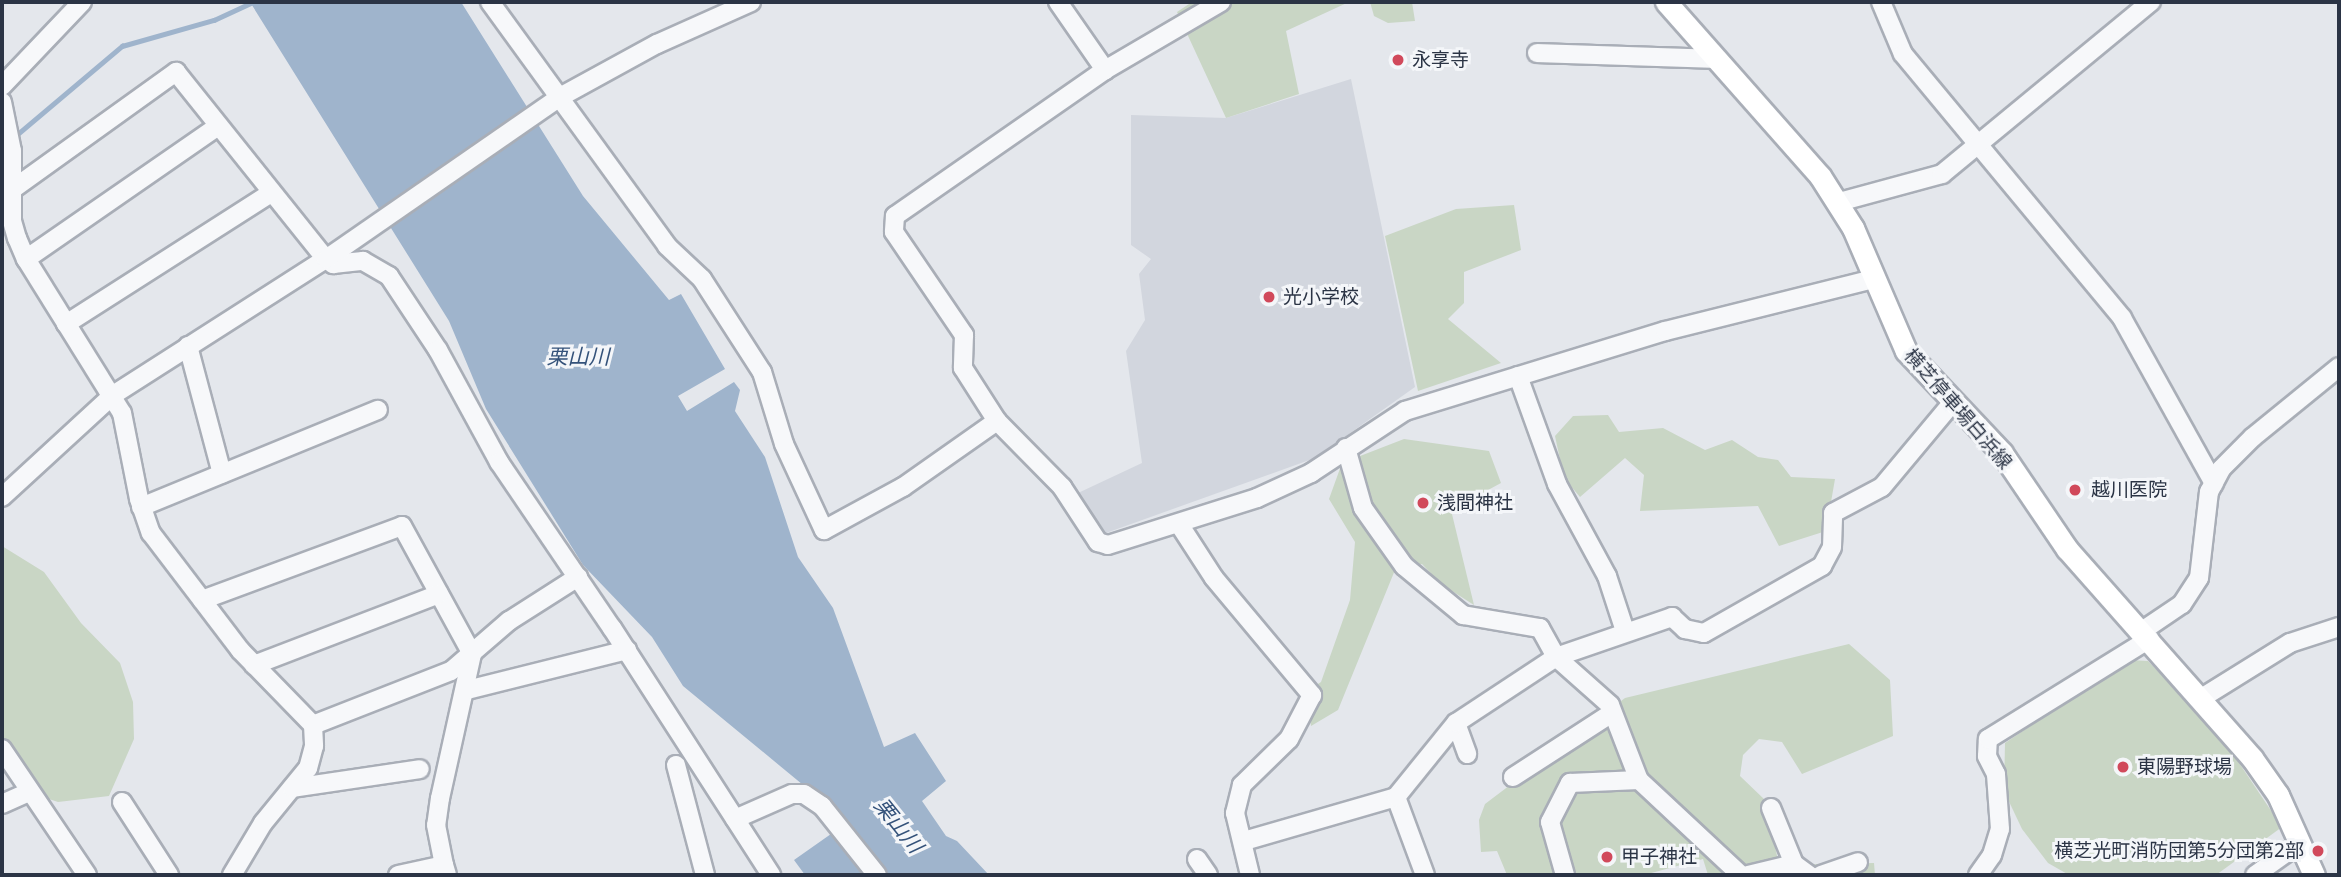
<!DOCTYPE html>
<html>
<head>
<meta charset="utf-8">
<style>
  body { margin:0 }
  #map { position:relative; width:2341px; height:877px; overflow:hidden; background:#e4e7ec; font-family:"Noto Sans","Noto Sans JP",sans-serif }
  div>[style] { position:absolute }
  .built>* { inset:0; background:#d2d6de }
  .green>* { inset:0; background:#c9d6c5 }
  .water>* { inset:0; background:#9fb4cc }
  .stream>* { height:4.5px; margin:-2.25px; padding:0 2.25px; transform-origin:2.25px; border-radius:2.25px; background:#9fb4cc }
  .roads { filter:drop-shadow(2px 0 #a9aeb7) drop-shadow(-2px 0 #a9aeb7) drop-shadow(0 2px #a9aeb7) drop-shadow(0 -2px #a9aeb7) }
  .minor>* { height:18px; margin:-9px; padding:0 9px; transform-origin:9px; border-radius:9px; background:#f7f8fa }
  .major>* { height:21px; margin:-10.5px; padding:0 10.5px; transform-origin:10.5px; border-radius:10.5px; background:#fff }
  .dots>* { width:19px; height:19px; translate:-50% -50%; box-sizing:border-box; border:4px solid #f4f6f9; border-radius:50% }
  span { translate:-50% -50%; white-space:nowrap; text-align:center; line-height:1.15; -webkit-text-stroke:6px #f4f6f9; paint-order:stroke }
  .poi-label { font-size:19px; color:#2b3445 }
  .left { translate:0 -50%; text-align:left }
  .right { translate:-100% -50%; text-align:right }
  .street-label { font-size:19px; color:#2b3445 }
  .water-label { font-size:21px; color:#34527a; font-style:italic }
  .frame { position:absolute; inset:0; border:4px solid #2b3445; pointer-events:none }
</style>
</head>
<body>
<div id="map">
  <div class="built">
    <div style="clip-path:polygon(1351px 79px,1415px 387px,1315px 458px,1106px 533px,1078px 493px,1142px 463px,1126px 351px,1145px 320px,1139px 274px,1151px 259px,1131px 245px,1131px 115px,1226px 118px)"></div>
  </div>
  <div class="green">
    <div style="clip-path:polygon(1192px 2px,1349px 2px,1286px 31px,1299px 94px,1226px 118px,1177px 12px)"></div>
    <div style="clip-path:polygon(1370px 2px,1412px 2px,1415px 21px,1388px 23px,1374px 16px)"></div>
    <div style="clip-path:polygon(1514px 205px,1521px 250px,1464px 272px,1464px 303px,1448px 319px,1501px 363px,1418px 391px,1385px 236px,1456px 209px)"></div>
    <div style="clip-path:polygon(1608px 415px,1619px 432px,1663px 428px,1705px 450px,1732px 440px,1758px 457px,1778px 460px,1791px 477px,1835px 479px,1826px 531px,1779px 546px,1758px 506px,1640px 511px,1644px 475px,1625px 458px,1580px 497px,1564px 478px,1555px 436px,1573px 416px)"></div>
    <div style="clip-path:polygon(1404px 439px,1489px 451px,1501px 483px,1451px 510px,1474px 605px,1441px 584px,1422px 564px,1395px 570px,1338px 710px,1311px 726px,1307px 691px,1321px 682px,1350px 600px,1355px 542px,1329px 499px,1342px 463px)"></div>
    <div style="clip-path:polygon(2px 546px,44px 572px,81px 623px,120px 663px,133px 702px,134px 739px,109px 796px,58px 802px,46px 798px,2px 736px)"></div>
    <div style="clip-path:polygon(1849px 644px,1890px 680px,1893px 736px,1802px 774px,1782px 742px,1759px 739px,1743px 755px,1740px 776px,1765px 800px,1779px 865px,1874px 863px,1875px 875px,1708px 875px,1703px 859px,1644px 875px,1507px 875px,1497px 851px,1481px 852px,1479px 820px,1485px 804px,1625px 698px)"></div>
    <div style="clip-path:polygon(2129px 660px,2148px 661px,2223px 739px,2282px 827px,2216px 875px,2069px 875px,2048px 863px,2022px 829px,2004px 791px,2005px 743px)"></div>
  </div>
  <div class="water">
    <div style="clip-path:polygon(250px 2px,461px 2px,583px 196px,669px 300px,681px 294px,725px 369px,678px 396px,687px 411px,734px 382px,740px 390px,735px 411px,765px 457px,798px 557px,833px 608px,884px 747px,915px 733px,946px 781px,922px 801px,946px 836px,957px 841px,989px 875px,805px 875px,794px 860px,848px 822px,683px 686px,652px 637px,583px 565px,486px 409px,449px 321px)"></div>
  </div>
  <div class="stream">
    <div style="left:13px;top:138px;width:143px;rotate:-40.2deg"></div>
    <div style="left:122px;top:46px;width:96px;rotate:-15.8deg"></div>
    <div style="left:214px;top:20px;width:43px;rotate:-24.8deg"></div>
  </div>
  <div class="roads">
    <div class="minor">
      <div style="left:490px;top:2px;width:301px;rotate:54deg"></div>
      <div style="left:667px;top:246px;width:48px;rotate:43.3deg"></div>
      <div style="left:702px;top:279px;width:111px;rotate:57.2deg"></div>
      <div style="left:762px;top:372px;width:75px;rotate:73deg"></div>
      <div style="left:784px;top:444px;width:95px;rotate:65.1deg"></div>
      <div style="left:824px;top:530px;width:90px;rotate:-28.6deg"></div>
      <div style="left:903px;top:487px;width:115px;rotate:-35.1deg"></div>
      <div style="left:1058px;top:2px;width:83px;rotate:55.3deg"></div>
      <div style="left:1221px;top:2px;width:134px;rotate:149.6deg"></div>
      <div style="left:1105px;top:70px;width:256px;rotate:145.2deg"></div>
      <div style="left:895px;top:216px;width:16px;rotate:94deg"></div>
      <div style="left:894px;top:232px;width:125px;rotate:55.8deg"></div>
      <div style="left:964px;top:335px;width:33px;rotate:92deg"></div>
      <div style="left:963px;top:368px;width:63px;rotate:57.3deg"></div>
      <div style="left:997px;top:421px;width:93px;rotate:45.4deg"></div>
      <div style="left:1062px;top:487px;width:66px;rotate:56.8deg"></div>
      <div style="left:1098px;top:542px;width:10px;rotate:17deg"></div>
      <div style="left:1108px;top:545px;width:156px;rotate:-17.5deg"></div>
      <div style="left:1257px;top:498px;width:60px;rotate:-24.8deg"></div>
      <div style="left:1311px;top:473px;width:113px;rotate:-33.4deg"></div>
      <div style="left:1405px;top:411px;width:272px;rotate:-17.1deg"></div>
      <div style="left:1665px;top:331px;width:215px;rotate:-14deg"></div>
      <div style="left:1881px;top:2px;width:56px;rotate:67.1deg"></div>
      <div style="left:1903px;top:54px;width:343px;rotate:50.3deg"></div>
      <div style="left:2122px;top:318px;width:189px;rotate:60.9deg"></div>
      <div style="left:1537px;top:53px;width:180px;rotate:1.9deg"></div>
      <div style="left:2px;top:86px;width:116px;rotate:-46.4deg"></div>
      <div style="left:2px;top:102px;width:50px;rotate:78.5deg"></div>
      <div style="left:12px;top:151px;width:70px;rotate:90deg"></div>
      <div style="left:12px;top:221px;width:18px;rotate:74deg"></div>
      <div style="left:17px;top:238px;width:23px;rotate:67deg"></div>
      <div style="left:26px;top:259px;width:181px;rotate:58.1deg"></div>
      <div style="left:122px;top:413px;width:88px;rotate:78.8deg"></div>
      <div style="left:139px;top:499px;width:36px;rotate:71deg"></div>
      <div style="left:151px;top:533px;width:147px;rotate:52.7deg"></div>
      <div style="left:240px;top:650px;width:105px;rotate:45.8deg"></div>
      <div style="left:313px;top:725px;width:21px;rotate:87deg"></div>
      <div style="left:314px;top:746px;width:23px;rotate:105deg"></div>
      <div style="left:308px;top:768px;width:71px;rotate:129.3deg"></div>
      <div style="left:263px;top:823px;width:61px;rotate:120.8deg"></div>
      <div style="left:13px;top:189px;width:201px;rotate:-35.7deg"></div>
      <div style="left:176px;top:72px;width:240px;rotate:51.3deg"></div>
      <div style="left:326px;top:259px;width:9px;rotate:36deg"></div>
      <div style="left:333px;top:264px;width:30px;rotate:-6deg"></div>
      <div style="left:363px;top:261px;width:30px;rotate:30deg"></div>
      <div style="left:389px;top:276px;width:89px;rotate:56.5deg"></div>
      <div style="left:438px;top:350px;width:128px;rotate:61.4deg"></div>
      <div style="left:499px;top:462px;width:201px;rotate:55.8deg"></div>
      <div style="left:612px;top:628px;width:294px;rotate:57.2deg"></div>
      <div style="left:1839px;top:202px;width:107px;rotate:-15.2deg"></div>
      <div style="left:1942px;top:174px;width:271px;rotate:-39.5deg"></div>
      <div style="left:26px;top:259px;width:234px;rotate:-34.7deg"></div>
      <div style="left:66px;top:324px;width:243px;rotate:-32.6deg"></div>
      <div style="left:188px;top:346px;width:132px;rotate:75.1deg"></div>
      <div style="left:1518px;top:376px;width:115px;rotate:70.1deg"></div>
      <div style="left:1557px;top:484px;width:105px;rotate:61.5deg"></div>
      <div style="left:1607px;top:576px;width:58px;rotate:71.9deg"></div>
      <div style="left:1346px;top:448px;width:62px;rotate:74.2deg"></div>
      <div style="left:1363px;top:508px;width:71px;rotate:54.7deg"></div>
      <div style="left:1404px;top:566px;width:77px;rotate:39.7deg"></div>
      <div style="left:1463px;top:615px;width:78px;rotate:9.6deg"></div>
      <div style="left:1540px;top:628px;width:33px;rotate:61deg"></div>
      <div style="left:1556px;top:657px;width:72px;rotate:41.6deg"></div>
      <div style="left:1610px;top:705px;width:80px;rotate:68.9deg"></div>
      <div style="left:1639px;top:780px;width:139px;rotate:43deg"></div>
      <div style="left:2px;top:497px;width:151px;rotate:-42.6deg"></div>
      <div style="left:113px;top:395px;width:253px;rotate:-32.6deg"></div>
      <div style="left:326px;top:259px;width:285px;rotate:-34.7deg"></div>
      <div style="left:560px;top:97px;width:111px;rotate:-28.7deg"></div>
      <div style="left:657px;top:44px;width:103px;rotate:-24.1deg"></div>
      <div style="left:141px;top:507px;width:256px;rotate:-22.3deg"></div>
      <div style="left:1179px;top:524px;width:64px;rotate:57.1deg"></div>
      <div style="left:1214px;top:578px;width:153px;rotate:50.1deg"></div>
      <div style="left:1312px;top:695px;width:50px;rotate:117.6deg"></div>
      <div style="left:1289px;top:739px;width:66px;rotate:135.6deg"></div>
      <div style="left:1242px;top:785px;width:29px;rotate:104deg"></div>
      <div style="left:1235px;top:813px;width:64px;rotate:76.4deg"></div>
      <div style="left:202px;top:600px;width:213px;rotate:-20.3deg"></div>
      <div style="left:402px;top:526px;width:146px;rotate:61.3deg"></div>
      <div style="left:472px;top:654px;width:148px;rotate:102.5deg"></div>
      <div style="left:440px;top:798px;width:27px;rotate:98deg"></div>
      <div style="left:436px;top:825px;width:41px;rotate:78.7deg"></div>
      <div style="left:2142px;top:631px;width:48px;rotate:-34deg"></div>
      <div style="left:2182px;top:604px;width:31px;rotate:-57deg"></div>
      <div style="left:2199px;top:578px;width:87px;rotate:-83.4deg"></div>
      <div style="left:2209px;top:492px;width:26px;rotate:-62deg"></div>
      <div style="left:2221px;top:469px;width:45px;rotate:-45deg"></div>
      <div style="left:2253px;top:437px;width:111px;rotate:-39.1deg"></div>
      <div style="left:254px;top:665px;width:198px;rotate:-21deg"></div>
      <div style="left:467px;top:690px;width:165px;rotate:-14deg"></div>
      <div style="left:2200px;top:699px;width:106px;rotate:-31.9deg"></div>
      <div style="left:2290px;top:643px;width:52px;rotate:-18.1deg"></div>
      <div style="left:1456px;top:723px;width:33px;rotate:70deg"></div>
      <div style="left:313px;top:725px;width:148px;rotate:-21.4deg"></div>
      <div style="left:451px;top:671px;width:77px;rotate:-40.8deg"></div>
      <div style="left:509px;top:621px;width:82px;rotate:-32.5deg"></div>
      <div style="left:2px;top:749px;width:152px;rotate:56deg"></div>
      <div style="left:676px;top:765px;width:114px;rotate:75.2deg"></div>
      <div style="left:1513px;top:777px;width:118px;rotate:-32.9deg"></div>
      <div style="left:292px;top:788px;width:129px;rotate:-8.4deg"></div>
      <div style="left:1396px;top:797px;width:83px;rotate:69.6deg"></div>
      <div style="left:122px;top:802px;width:87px;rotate:57.2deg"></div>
      <div style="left:2px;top:804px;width:30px;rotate:-24deg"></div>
      <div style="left:1771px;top:808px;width:61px;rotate:67.7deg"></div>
      <div style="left:1794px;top:864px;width:19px;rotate:36deg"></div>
      <div style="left:735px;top:819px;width:62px;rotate:-23.7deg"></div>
      <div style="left:792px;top:794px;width:12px"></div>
      <div style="left:804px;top:794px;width:22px;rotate:34deg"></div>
      <div style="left:822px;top:806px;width:88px;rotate:51.4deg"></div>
      <div style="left:1244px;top:841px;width:158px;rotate:-16.1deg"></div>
      <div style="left:1396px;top:797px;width:95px;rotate:-51deg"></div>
      <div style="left:1456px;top:723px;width:120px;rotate:-33.4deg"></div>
      <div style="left:1556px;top:657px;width:123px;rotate:-19deg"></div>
      <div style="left:1672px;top:617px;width:18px;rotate:43deg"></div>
      <div style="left:1685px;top:629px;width:19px;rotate:12deg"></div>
      <div style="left:1704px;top:633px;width:136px;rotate:-29.6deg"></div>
      <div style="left:1822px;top:566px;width:21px;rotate:-62deg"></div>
      <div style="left:1832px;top:547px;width:34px;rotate:-88deg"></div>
      <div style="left:1833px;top:513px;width:55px;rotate:-28deg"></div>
      <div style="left:1882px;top:487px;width:111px;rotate:-50.1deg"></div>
      <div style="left:1197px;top:859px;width:19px;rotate:55deg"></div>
      <div style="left:398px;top:875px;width:47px;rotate:-12.3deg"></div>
      <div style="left:444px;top:865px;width:10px;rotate:73deg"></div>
      <div style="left:1565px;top:875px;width:55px;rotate:-105.8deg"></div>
      <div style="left:1550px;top:822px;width:44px;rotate:-62.9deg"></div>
      <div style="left:1570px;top:783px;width:69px;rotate:-2.5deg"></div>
      <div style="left:1748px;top:875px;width:47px;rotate:-13.4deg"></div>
      <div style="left:1821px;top:875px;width:39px;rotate:-19deg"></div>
      <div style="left:1978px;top:875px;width:24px;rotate:-55deg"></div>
      <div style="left:1992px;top:855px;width:27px;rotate:-73deg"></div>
      <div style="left:2000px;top:829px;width:55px;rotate:-94.2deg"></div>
      <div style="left:1996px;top:774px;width:20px;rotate:-117deg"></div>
      <div style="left:1987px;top:756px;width:17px;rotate:-87deg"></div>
      <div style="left:1988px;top:739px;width:190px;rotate:-31.8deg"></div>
      <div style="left:2255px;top:875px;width:55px;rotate:-35.4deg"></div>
    </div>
    <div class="major">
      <div style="left:1666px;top:2px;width:232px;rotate:48.5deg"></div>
      <div style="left:1820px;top:176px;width:62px;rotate:57.6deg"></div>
      <div style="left:1853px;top:228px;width:134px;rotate:66.7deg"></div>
      <div style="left:1906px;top:351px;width:140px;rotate:46.7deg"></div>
      <div style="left:2002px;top:453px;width:116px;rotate:55.9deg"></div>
      <div style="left:2067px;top:549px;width:279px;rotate:48.5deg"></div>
      <div style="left:2252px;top:758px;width:45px;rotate:54.9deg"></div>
      <div style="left:2278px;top:795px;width:88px;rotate:65.8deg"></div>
    </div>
  </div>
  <div class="dots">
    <div style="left:1398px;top:60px;background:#d1495b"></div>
    <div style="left:1269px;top:297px;background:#d1495b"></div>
    <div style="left:2075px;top:490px;background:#d1495b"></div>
    <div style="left:1423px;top:503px;background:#d1495b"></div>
    <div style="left:2123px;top:767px;background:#d1495b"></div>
    <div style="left:2318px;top:851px;background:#d1495b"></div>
    <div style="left:1607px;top:857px;background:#d1495b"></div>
  </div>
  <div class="poi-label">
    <span class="left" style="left:1412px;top:60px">永享寺</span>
    <span class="left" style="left:1283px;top:297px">光小学校</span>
    <span class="left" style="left:2091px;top:490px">越川医院</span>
    <span class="left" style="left:1437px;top:503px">浅間神社</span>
    <span class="left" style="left:2137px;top:767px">東陽野球場</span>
    <span class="right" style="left:2304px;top:851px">横芝光町消防団第5分団第2部</span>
    <span class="left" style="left:1621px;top:857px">甲子神社</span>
  </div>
  <div class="street-label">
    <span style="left:1958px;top:409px;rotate:49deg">横芝停車場白浜線</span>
  </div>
  <div class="water-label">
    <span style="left:578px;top:356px">栗山川</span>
    <span style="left:899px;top:825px;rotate:51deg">栗山川</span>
  </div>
  <div class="frame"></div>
</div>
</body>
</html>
